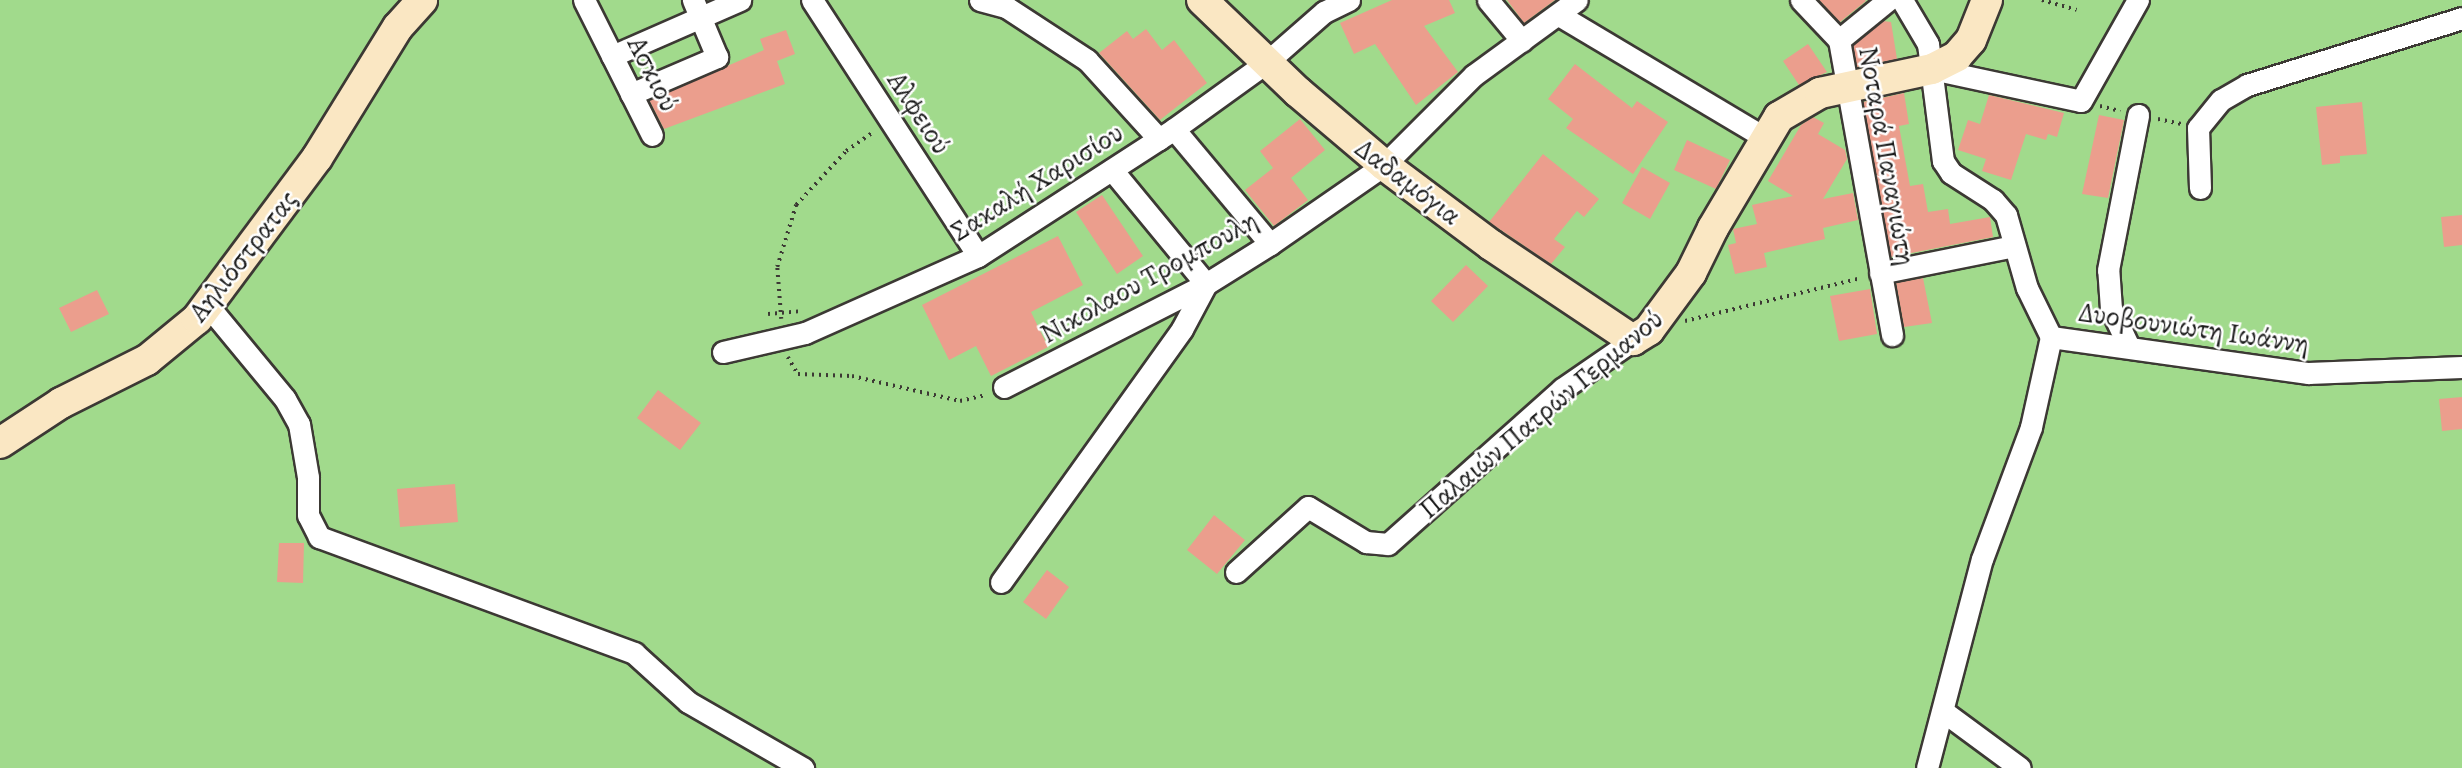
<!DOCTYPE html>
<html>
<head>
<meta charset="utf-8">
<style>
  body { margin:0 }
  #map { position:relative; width:2462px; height:768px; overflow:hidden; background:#eedebd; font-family:Alegreya,serif }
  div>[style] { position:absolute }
  .green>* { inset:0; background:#a1da8c }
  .building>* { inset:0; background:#eb9e8d }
  .path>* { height:3.5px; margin-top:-1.75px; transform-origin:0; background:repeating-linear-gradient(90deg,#3c3934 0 2px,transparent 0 7px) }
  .roads { filter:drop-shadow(2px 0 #3c3934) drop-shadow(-2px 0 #3c3934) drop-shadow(0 2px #3c3934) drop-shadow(0 -2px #3c3934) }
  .street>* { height:21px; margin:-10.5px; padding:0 10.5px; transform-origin:10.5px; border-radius:10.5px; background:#fff }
  .secondary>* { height:30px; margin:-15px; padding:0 15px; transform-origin:15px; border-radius:15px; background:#fae7c3 }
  span { translate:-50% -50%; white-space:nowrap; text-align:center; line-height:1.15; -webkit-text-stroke:5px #fff; paint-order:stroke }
  .street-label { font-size:28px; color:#1c1c1c }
</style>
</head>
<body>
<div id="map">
  <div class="green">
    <div style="clip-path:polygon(0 0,2462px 0,2462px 768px,0 768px)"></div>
  </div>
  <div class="building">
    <div style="clip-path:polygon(1392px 0,1449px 0,1455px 13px,1424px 26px,1458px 72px,1416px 105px,1375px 44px,1354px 54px,1340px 23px)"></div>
    <div style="clip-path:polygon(1507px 0,1555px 0,1524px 23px)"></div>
    <div style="clip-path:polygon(1819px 0,1865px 0,1866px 1px,1840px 22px)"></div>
    <div style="clip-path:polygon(1883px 21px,1891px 22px,1897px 59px,1857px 67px,1853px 45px)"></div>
    <div style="clip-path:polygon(1146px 29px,1162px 50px,1174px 40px,1207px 83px,1160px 120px,1099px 53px,1127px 31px,1133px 39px)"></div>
    <div style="clip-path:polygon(786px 30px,795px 54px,777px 61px,785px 84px,664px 129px,649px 100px,764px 50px,760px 39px)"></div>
    <div style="clip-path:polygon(1808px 44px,1827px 72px,1799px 85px,1783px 61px)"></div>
    <div style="clip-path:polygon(1575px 64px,1632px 108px,1637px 101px,1668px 122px,1633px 174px,1566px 128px,1573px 119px,1548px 99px)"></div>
    <div style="clip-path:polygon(1904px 93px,1909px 124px,1899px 126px,1910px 186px,1923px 184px,1928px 212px,1948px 209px,1950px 224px,1990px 217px,1993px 237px,1891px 257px,1863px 102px)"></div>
    <div style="clip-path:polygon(1989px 95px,2064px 113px,2057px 137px,2048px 134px,2046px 140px,2026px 134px,2011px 180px,1982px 171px,1986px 159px,1958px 150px,1968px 120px,1980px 124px)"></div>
    <div style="clip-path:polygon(2362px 102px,2367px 154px,2340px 156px,2340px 163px,2322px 165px,2316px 107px)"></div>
    <div style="clip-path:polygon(2099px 115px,2124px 120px,2108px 198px,2082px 194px)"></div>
    <div style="clip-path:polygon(1813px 117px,1824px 123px,1818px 134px,1845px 150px,1847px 159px,1823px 199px,1853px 193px,1858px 220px,1823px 228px,1825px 239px,1764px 253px,1767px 267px,1735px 274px,1728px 245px,1736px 243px,1733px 229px,1757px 224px,1752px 205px,1793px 196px,1768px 181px,1801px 125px)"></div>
    <div style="clip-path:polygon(1300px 119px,1325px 150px,1291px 178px,1308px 200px,1274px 226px,1245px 190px,1273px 168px,1260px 151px)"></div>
    <div style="clip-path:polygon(1687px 140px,1730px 160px,1716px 189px,1674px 170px)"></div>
    <div style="clip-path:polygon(1543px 154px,1599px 199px,1584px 217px,1577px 211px,1554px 239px,1565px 247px,1551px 264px,1489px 222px)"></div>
    <div style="clip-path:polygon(1642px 167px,1670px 183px,1650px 219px,1622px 203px)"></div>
    <div style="clip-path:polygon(1102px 195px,1143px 256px,1117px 274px,1076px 212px)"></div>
    <div style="clip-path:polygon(2462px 215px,2462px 245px,2444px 247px,2441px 217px)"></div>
    <div style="clip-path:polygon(1058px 236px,1083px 285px,1031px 312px,1048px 347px,991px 376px,976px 346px,949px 360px,922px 305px)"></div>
    <div style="clip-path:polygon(1466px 265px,1488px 286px,1453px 322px,1431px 301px)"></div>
    <div style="clip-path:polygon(1923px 278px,1932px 323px,1904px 327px,1896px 283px)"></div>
    <div style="clip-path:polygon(1870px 289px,1877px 334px,1839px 341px,1830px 296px)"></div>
    <div style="clip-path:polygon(97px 290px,109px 314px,71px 332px,59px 308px)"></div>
    <div style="clip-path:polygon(658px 390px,701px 423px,680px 450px,637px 418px)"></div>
    <div style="clip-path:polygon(2462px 397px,2462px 429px,2442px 431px,2439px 399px)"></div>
    <div style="clip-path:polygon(455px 484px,458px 522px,400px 527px,397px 489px)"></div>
    <div style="clip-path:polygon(1214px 515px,1245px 540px,1217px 574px,1187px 550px)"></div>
    <div style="clip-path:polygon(279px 543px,304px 543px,303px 583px,277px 582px)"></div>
    <div style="clip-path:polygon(1047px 570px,1069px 587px,1046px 619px,1023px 602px)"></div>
  </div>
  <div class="path">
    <div style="left:2042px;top:0;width:36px;rotate:16deg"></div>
    <div style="left:2100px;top:106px;width:21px;rotate:14deg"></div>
    <div style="left:2158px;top:119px;width:24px;rotate:12deg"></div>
    <div style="left:768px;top:314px;width:33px;rotate:-5deg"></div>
    <div style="left:781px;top:319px;width:52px;rotate:-94.4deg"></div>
    <div style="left:777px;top:267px;width:65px;rotate:-73deg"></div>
    <div style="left:796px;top:205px;width:74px;rotate:-47.2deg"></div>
    <div style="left:846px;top:151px;width:33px;rotate:-35deg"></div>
    <div style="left:1685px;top:321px;width:181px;rotate:-13.7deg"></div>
    <div style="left:788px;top:357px;width:20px;rotate:60deg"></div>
    <div style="left:798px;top:374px;width:54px;rotate:2.1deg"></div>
    <div style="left:852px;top:376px;width:111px;rotate:13deg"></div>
    <div style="left:960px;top:401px;width:27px;rotate:-13deg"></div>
  </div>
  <div class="roads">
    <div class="street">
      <div style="left:584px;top:0;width:151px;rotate:63.3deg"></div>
      <div style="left:812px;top:0;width:305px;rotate:57deg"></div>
      <div style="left:980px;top:0;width:27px;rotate:15deg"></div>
      <div style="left:1006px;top:7px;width:97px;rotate:33.2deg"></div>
      <div style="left:1087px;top:60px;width:107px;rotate:47.7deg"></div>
      <div style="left:1488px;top:0;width:53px;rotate:50.3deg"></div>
      <div style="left:1801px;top:0;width:55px;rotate:46.5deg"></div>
      <div style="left:1839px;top:40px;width:300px;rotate:79.8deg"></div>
      <div style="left:1902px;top:0;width:51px;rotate:59.4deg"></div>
      <div style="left:1928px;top:44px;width:118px;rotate:82.7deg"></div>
      <div style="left:1943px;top:161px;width:14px;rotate:56deg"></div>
      <div style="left:1951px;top:173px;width:50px;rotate:32.7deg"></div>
      <div style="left:1993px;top:200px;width:20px;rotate:49deg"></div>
      <div style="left:2006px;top:215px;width:76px;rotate:74deg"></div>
      <div style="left:2027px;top:288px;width:55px;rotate:63.9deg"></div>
      <div style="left:1559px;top:15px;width:240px;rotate:30.8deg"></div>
      <div style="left:1839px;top:40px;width:63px;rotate:-39.2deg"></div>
      <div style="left:612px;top:56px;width:140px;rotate:-23.6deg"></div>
      <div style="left:1932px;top:69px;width:152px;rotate:12.1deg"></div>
      <div style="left:2081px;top:101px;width:116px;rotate:-60.6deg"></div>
      <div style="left:631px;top:94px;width:94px;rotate:-23.3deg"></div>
      <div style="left:717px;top:57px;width:62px;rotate:-112.8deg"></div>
      <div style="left:1174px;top:129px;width:150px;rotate:50.1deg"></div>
      <div style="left:2200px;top:188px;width:60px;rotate:-91.9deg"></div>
      <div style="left:2198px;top:128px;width:36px;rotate:-51deg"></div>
      <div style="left:2221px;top:100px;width:30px;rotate:-30deg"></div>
      <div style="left:2247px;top:85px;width:225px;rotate:-17.3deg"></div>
      <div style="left:1880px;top:273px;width:137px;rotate:-11.4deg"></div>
      <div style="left:209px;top:307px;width:119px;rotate:50.4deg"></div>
      <div style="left:285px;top:399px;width:29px;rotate:61deg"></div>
      <div style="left:299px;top:424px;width:54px;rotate:80.4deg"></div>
      <div style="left:308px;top:477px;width:38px;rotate:90deg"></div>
      <div style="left:308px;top:515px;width:25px;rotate:63deg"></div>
      <div style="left:319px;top:537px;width:336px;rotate:20.2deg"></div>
      <div style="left:634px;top:653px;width:73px;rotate:42.2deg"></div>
      <div style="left:688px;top:702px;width:133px;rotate:29.9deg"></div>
      <div style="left:2051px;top:337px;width:260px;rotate:8deg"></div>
      <div style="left:2308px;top:373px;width:154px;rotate:-2.2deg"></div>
      <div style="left:2129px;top:347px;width:42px;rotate:-115.3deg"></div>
      <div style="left:2111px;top:309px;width:39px;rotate:-94deg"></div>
      <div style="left:2108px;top:270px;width:158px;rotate:-79deg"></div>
      <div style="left:723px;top:352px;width:84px;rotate:-13deg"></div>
      <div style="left:805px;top:333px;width:189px;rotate:-24deg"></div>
      <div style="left:978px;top:256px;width:234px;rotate:-32.9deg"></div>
      <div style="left:1174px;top:129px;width:115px;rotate:-35.8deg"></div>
      <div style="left:1267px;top:62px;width:76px;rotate:-41.3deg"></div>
      <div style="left:1324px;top:12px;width:28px;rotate:-26deg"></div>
      <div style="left:1004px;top:387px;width:227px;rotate:-27deg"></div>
      <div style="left:1206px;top:284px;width:75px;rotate:-32deg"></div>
      <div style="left:1270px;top:244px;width:139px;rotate:-34.7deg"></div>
      <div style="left:1384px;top:165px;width:127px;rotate:-45deg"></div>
      <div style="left:1474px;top:75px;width:127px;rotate:-36.1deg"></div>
      <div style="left:1236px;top:572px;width:97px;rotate:-42.1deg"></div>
      <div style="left:1308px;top:507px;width:68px;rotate:31.1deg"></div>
      <div style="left:1366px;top:542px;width:22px;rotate:5deg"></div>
      <div style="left:1388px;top:544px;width:233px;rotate:-41.7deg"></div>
      <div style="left:1562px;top:389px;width:86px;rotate:-34.6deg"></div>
      <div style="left:1001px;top:582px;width:311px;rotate:-54.4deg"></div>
      <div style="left:1182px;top:329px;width:51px;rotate:-61.9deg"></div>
      <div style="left:1206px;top:284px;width:148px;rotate:-129.5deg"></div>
      <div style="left:1944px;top:712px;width:94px;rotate:36.4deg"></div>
      <div style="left:1927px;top:768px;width:216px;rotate:-75.3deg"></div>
      <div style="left:1982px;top:559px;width:141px;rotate:-69.6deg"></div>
      <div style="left:2031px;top:427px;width:92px;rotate:-77.5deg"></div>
    </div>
    <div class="secondary">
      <div style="left:1202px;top:0;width:133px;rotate:43.8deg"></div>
      <div style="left:1298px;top:92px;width:113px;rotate:40.3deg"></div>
      <div style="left:1384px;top:165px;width:134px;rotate:36.8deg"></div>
      <div style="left:1491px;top:245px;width:171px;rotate:33.8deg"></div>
      <div style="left:1633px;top:340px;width:19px;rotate:-32deg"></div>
      <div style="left:1649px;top:330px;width:71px;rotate:-53.6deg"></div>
      <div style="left:1691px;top:273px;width:50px;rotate:-63.9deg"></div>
      <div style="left:1713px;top:228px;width:129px;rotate:-59.3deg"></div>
      <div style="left:1779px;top:117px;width:48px;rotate:-30.3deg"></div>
      <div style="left:1820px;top:93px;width:115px;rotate:-12.1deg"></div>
      <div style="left:1932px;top:69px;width:28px;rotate:-27deg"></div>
      <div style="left:1957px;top:56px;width:21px;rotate:-49deg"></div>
      <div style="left:1971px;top:40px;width:43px;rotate:-68.2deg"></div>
      <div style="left:0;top:443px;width:73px;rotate:-33.3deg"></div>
      <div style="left:61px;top:403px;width:96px;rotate:-26.6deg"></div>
      <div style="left:147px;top:360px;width:65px;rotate:-39.4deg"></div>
      <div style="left:197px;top:319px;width:201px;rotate:-53.3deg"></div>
      <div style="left:317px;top:158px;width:154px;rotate:-58.3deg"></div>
      <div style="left:398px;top:27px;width:36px;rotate:-48deg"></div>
    </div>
  </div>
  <div class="street-label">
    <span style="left:653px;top:74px;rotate:63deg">Ασκιού</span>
    <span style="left:919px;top:113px;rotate:57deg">Αλφειού</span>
    <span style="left:1887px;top:156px;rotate:80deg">Νοταρά Παναγιώτη</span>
    <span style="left:1037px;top:182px;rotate:-32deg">Σακαλή Χαρισίου</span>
    <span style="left:1408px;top:182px;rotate:37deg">Δαδαμόγια</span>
    <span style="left:243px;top:256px;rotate:-52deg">Αηλιόστρατας</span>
    <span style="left:1149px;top:277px;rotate:-29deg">Νικολαου Τρομπουλη</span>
    <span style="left:2194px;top:328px;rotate:8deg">Δυοβουνιώτη Ιωάννη</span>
    <span style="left:1541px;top:414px;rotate:-40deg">Παλαιών Πατρών Γερμανού</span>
  </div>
</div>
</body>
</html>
